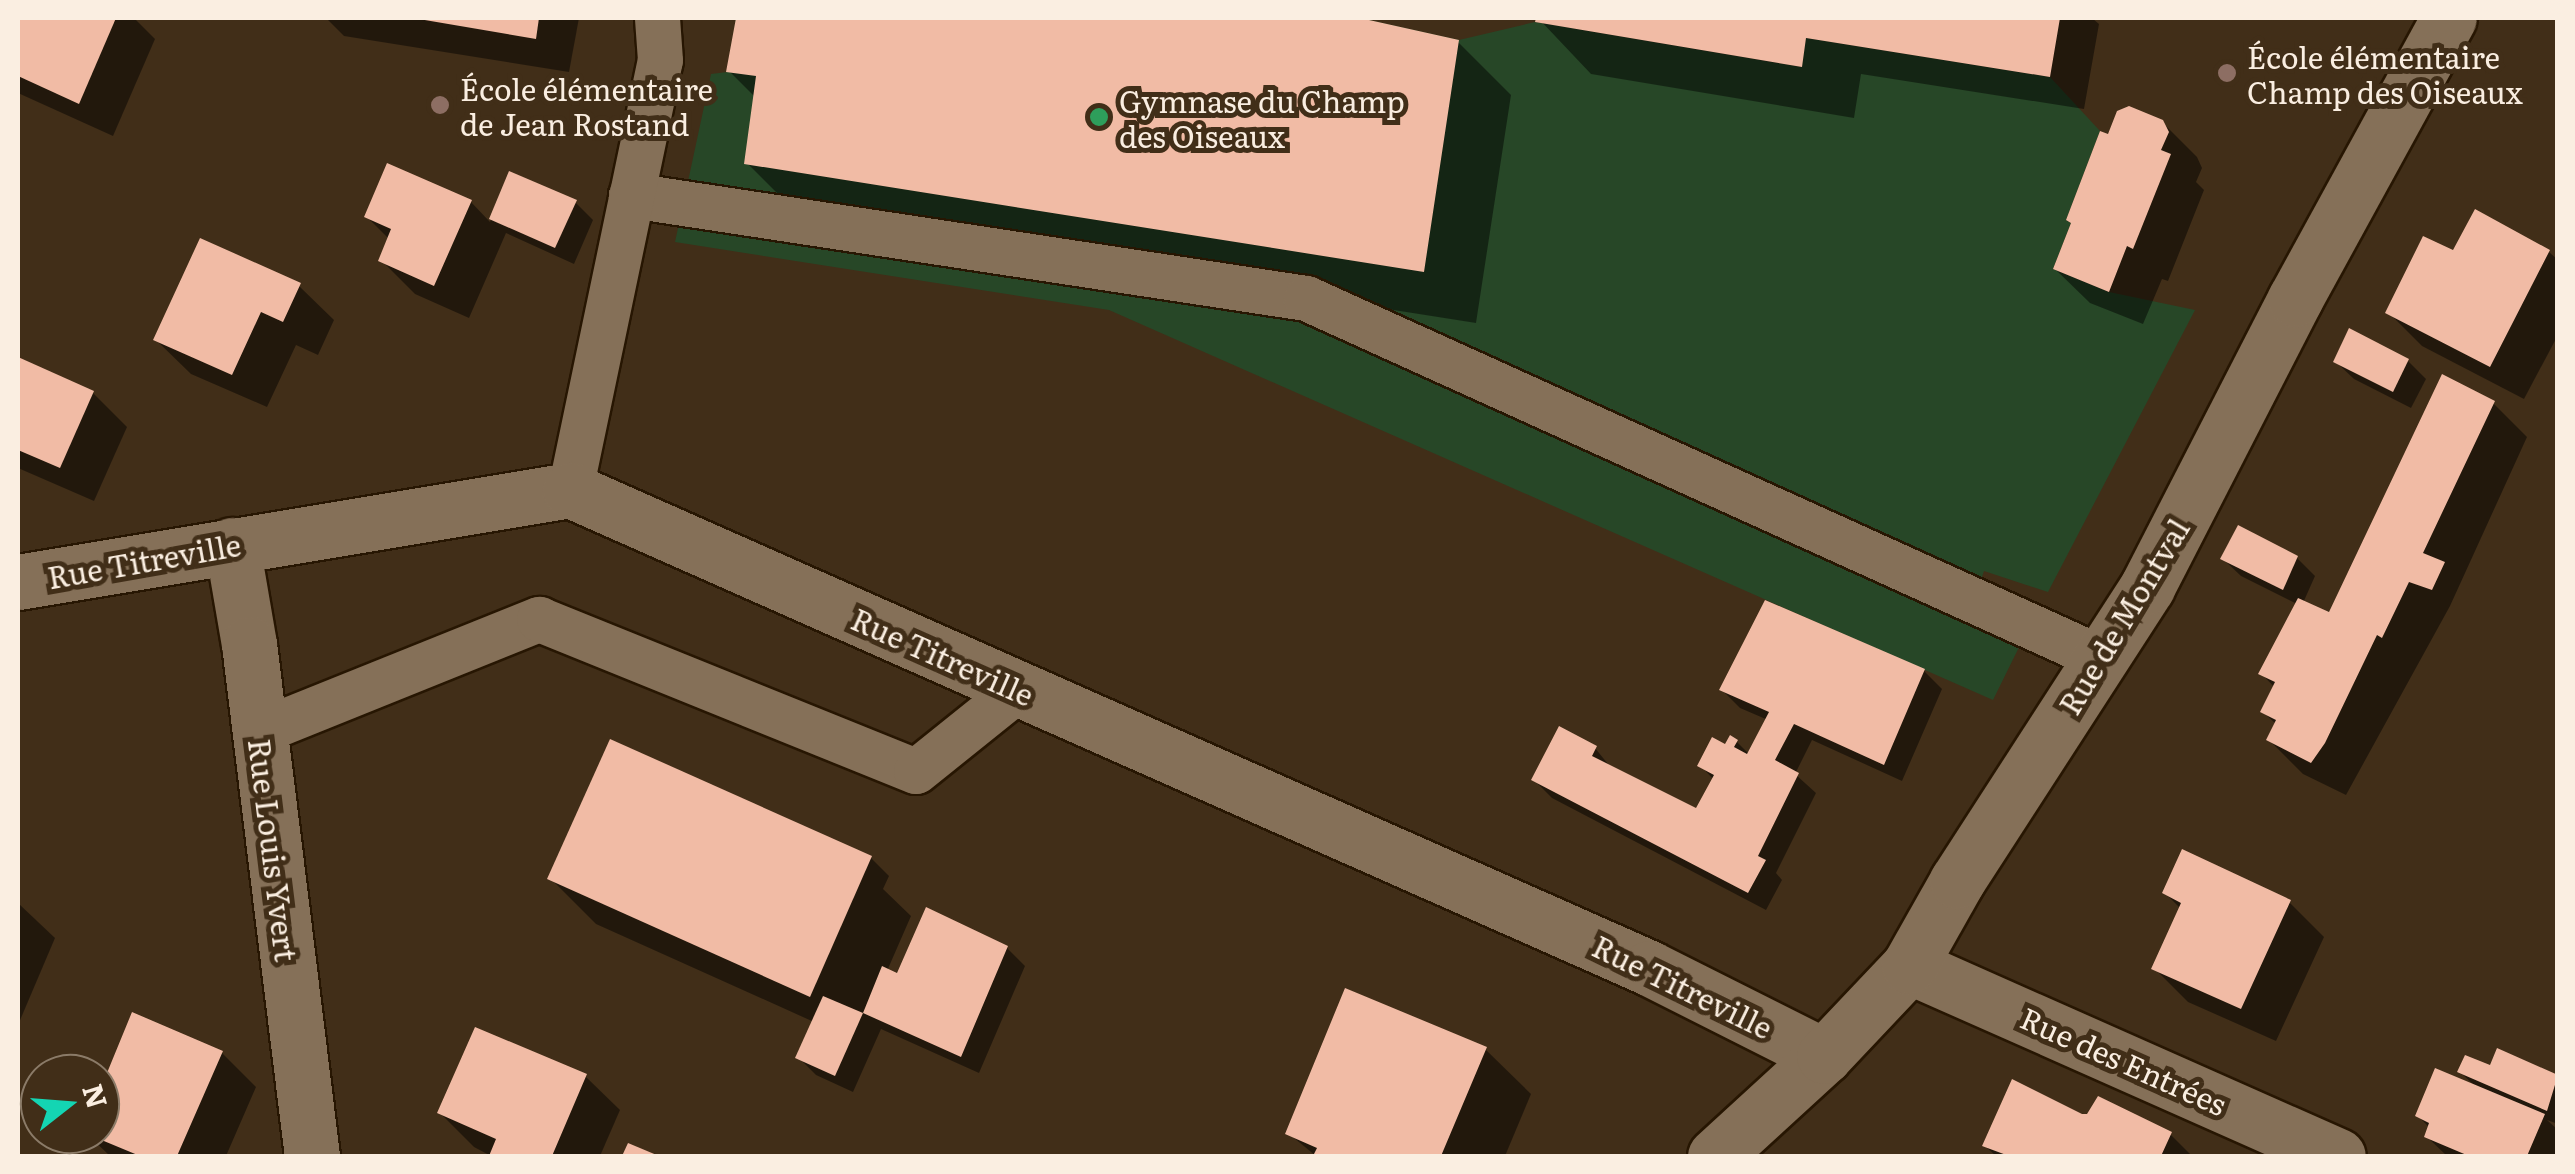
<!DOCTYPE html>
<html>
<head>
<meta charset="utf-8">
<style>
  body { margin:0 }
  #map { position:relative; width:2575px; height:1174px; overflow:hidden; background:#412e18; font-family:Literata,serif }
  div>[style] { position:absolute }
  .green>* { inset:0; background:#274727 }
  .shadow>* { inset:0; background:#0007 }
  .building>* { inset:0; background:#f1bba5 }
  .roads { filter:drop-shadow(2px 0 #271602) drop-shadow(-2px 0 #271602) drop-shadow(0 2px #271602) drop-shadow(0 -2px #271602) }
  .service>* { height:45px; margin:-22.5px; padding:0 22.5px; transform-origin:22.5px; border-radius:22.5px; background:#857058 }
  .minor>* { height:55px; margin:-27.5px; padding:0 27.5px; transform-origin:27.5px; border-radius:27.5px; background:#857058 }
  .dots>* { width:28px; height:28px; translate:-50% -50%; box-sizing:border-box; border:5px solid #412e18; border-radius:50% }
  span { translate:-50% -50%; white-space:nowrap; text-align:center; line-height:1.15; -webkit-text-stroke:10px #412e18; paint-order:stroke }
  .poi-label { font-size:30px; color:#faeee1 }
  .left { translate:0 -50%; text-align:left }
  .street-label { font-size:30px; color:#faeee1 }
  .frame { position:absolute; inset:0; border:20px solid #faeee1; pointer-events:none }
  .north { position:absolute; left:20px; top:1054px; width:100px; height:100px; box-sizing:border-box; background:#412e18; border:2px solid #8b7b68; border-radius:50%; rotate:73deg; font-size:28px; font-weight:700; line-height:40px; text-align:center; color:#faeee1 }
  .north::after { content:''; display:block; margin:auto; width:35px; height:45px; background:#14d5b3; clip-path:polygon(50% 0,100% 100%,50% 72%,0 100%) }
</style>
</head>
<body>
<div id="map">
  <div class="green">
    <div style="clip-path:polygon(736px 18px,1360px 18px,1459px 40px,1535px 22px,1801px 67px,1806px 38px,2050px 77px,2100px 131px,2066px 220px,2071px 223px,2053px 269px,2109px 292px,2195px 310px,2048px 592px,1984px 571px,1969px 614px,2026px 633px,1993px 700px,1109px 310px,675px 242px,711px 74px,727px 72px)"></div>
  </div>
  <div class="shadow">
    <div style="clip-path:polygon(18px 18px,134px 18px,155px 39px,113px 136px,18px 93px)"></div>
    <div style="clip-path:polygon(326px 18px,579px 18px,569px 72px,344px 36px)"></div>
    <div style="clip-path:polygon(738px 18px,1344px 18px,1458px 42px,1511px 95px,1476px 323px,800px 216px,747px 163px,756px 98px,729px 71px)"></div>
    <div style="clip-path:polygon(1538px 18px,2092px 18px,2099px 24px,2084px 109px,1861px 74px,1854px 118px,1591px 74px)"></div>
    <div style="clip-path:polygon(2162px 122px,2197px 157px,2202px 168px,2196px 182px,2204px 190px,2168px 281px,2162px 279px,2143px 324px,2090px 303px,2055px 269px,2109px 137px)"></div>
    <div style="clip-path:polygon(510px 175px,575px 202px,593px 220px,574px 264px,506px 233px,469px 318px,415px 294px,381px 260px,390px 240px,367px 217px,471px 202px,490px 222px)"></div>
    <div style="clip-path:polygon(2549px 252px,2558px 260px,2558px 335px,2524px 399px,2422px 346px,2388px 312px,2454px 254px)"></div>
    <div style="clip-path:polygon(299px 286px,334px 320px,318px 355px,296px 345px,267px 407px,191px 374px,156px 340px)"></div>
    <div style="clip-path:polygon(18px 360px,93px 393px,127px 427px,94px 501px,18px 468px)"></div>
    <div style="clip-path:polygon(2408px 361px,2426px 379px,2411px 408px,2354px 379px,2336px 362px)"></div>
    <div style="clip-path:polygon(2493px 403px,2527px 437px,2450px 606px,2346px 795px,2303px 774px,2269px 740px,2277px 725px,2263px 712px,2275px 688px,2261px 673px,2297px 604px,2241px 576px,2223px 559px,2297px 558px,2315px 576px,2303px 603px,2330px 616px)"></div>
    <div style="clip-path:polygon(1924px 671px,1942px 689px,1902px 781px,1812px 740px,1795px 774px,1816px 793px,1776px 873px,1782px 880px,1766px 910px,1552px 798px,1534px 780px,1595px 748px,1612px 769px,1697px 812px,1714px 780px,1700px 765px,1737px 742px,1749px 754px,1768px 720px,1740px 708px,1722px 690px)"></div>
    <div style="clip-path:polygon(612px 743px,871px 858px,889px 876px,883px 889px,911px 916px,887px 971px,899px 976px,927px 910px,1007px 948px,1025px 966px,979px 1073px,881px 1029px,853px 1092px,816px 1075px,798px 1057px,814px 1022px,596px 924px,550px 878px)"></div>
    <div style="clip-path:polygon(2165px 893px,2290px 903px,2324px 937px,2276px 1041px,2188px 1002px,2154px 968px,2181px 909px)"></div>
    <div style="clip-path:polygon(18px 903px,55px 938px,18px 1025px)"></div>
    <div style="clip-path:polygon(134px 1015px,222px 1053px,256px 1087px,226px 1156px,110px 1156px,87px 1134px,100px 1134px,100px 1096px)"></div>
    <div style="clip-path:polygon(1485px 1049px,1531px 1094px,1505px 1156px,1316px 1156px,1288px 1133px)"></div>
    <div style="clip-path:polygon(2498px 1051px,2558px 1077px,2558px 1124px,2547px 1120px,2558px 1130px,2558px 1156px,2447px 1156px,2426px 1136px,2430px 1128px,2418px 1116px,2476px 1087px,2460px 1072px,2491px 1068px)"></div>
    <div style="clip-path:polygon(585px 1076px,620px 1110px,600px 1156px,491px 1156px,474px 1147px,440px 1113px)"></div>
    <div style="clip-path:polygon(2081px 1116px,2170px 1134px,2192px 1156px,1996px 1156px,1985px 1146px)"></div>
  </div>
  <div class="building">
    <div style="clip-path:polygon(18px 18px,116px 18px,79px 104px,18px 76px)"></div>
    <div style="clip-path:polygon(413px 18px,539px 18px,536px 39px)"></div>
    <div style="clip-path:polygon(736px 18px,1360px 18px,1459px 40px,1424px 272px,744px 164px,756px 76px,726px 72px)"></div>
    <div style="clip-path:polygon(1536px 18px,2060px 18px,2050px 77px,1806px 38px,1802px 67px,1535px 22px)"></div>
    <div style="clip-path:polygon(2129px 106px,2163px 120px,2169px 132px,2161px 150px,2171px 154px,2133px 249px,2127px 246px,2109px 292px,2053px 269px,2071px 223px,2066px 220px,2100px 131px,2108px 134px,2117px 111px)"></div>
    <div style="clip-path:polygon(387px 163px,472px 200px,434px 286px,378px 261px,391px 229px,364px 217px)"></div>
    <div style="clip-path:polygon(509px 171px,577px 200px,555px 248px,489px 219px)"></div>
    <div style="clip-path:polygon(2475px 209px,2550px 250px,2490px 367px,2385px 313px,2423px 236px,2453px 250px)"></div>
    <div style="clip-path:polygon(200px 238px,301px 283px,283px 322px,261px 312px,232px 375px,153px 340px)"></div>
    <div style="clip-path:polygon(2349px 328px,2409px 359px,2393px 392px,2333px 362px)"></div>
    <div style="clip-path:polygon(18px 357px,94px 391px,60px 468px,18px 450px)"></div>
    <div style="clip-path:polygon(2442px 374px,2495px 401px,2423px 553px,2445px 562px,2432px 590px,2409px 582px,2382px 638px,2377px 635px,2325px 743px,2311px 763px,2266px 740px,2276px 720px,2260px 712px,2275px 682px,2258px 674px,2298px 598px,2329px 612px)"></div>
    <div style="clip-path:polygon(2238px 525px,2298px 556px,2283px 590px,2220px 559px)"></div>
    <div style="clip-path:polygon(1765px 600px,1925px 669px,1884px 765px,1794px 724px,1775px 760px,1799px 773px,1758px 856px,1766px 860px,1748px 893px,1531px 780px,1559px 726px,1597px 746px,1592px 756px,1696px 808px,1714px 775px,1697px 766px,1712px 737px,1725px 744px,1730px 735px,1738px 740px,1734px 747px,1747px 754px,1769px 712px,1719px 690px)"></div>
    <div style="clip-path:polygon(610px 739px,872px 856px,810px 997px,547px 879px)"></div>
    <div style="clip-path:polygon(2182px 849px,2291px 900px,2241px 1009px,2151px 969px,2181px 903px,2162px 893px)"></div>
    <div style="clip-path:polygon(926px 907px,1008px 946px,961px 1057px,863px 1013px,882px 966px,897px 973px)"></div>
    <div style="clip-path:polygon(1345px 988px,1487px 1047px,1441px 1156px,1313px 1156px,1317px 1148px,1285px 1134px)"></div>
    <div style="clip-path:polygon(823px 996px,863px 1013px,835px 1076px,795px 1058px)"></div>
    <div style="clip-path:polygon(132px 1012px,223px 1051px,177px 1156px,140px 1156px,87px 1134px,100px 1134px,100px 1090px)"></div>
    <div style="clip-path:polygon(475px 1027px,587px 1074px,552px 1156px,489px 1156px,496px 1139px,437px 1113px)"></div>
    <div style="clip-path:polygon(2497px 1048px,2558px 1075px,2547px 1111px,2457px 1072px,2465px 1055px,2490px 1065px)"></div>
    <div style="clip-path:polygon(2435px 1068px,2545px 1114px,2527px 1156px,2469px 1156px,2424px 1137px,2429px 1123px,2415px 1116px)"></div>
    <div style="clip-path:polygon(2012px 1079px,2082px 1114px,2087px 1114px,2098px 1096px,2172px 1132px,2161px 1156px,2009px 1156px,1982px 1146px)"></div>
    <div style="clip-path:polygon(628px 1143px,659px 1156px,622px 1156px)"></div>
  </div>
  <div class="roads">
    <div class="service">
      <div style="left:631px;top:195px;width:683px;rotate:8.68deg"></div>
      <div style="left:1306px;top:298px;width:873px;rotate:24.36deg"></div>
      <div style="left:570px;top:490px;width:439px;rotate:-78.2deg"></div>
      <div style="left:660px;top:60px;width:42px;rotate:-94.1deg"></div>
      <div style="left:260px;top:731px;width:301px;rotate:-21.9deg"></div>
      <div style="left:539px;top:619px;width:406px;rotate:22deg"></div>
      <div style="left:916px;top:771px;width:131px;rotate:-38.8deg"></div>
    </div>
    <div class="minor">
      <div style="left:232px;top:545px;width:100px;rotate:80.3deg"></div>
      <div style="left:249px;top:644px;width:516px;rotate:82.99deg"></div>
      <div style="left:18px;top:582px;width:560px;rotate:-9.46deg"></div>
      <div style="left:570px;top:490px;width:1180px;rotate:23.89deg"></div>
      <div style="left:1649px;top:968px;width:196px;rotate:26.7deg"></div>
      <div style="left:1909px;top:966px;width:469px;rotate:23.9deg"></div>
      <div style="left:1715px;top:1156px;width:148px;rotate:-42.5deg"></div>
      <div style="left:1824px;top:1056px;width:124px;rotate:-46.6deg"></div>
      <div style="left:1909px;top:966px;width:98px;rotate:-60.5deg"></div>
      <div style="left:1957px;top:881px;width:350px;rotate:-57.1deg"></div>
      <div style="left:2147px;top:587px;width:324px;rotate:-62.8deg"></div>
      <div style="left:2295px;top:299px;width:320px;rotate:-61.3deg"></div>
    </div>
  </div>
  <div class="dots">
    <div style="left:2227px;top:73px;background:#8d6e63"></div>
    <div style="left:440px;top:105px;background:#8d6e63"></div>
    <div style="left:1099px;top:117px;background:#2e9e5b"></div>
  </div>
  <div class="poi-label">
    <span class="left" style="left:2247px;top:73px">École élémentaire<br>Champ des Oiseaux</span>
    <span class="left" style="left:460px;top:105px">École élémentaire<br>de Jean Rostand</span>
    <span class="left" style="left:1119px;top:117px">Gymnase du Champ<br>des Oiseaux</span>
  </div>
  <div class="street-label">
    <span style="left:144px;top:560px;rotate:-10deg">Rue Titreville</span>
    <span style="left:2123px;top:616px;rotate:-59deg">Rue de Montval</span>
    <span style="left:943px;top:656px;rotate:24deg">Rue Titreville</span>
    <span style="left:274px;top:850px;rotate:83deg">Rue Louis Yvert</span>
    <span style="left:1683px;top:986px;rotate:26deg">Rue Titreville</span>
    <span style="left:2124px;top:1060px;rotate:24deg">Rue des Entrées</span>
  </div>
  <div class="frame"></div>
  <div class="north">N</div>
</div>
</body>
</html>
